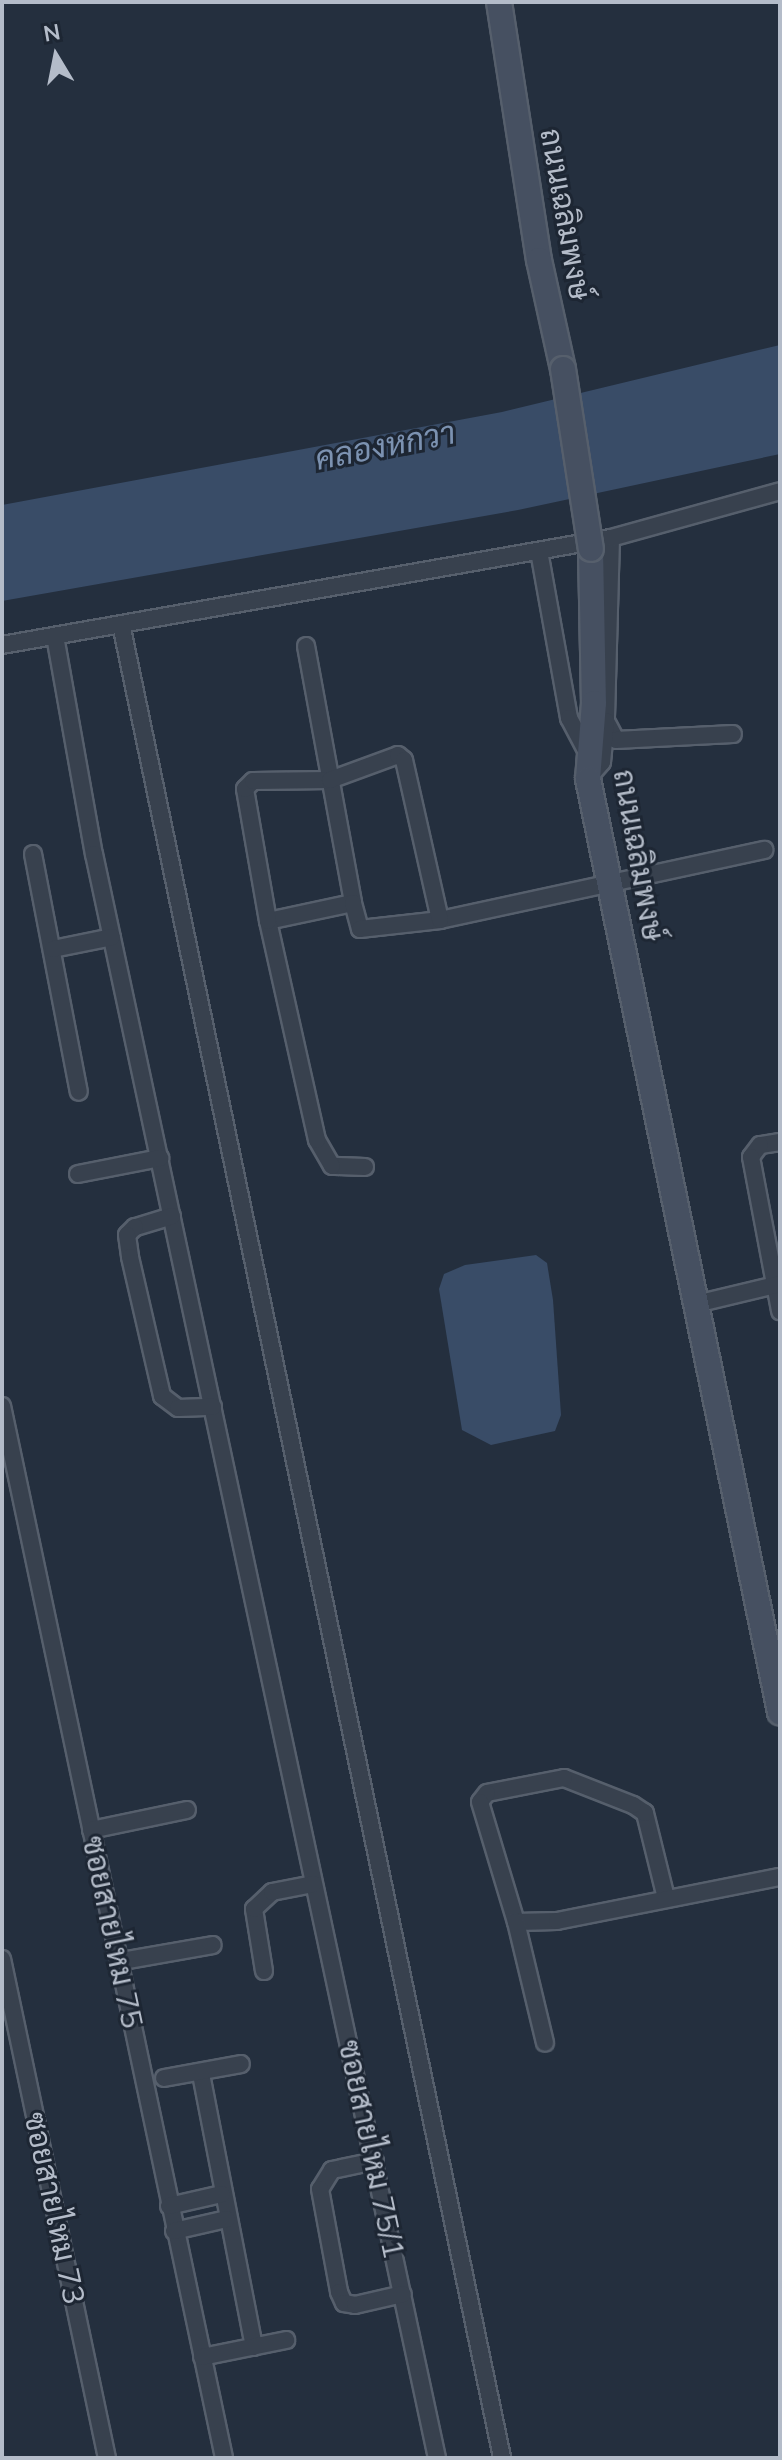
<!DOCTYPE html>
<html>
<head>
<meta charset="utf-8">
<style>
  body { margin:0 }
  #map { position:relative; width:782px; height:2460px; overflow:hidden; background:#242f3e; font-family:Mulish,Sarabun,sans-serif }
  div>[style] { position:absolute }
  .water>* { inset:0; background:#394c67 }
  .roads { filter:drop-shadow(2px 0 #565f6c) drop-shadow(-2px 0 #565f6c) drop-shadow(0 2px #565f6c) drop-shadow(0 -2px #565f6c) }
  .minor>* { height:16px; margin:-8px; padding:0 8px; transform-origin:8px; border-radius:8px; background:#38414e }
  .secondary>* { height:24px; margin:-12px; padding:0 12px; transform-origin:12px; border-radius:12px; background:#465061 }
  .bridges { filter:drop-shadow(2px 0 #565f6c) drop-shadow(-2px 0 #565f6c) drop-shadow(0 2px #565f6c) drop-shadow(0 -2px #565f6c) }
  .secondary-bridge>* { height:24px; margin:-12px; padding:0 12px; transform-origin:12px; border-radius:12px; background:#465061 }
  span { translate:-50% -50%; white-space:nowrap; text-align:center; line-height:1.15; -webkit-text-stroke:6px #1d2633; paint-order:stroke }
  .street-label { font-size:30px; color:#b4bcc9 }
  .water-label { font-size:32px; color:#7c92b1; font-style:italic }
  .frame { position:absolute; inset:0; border:4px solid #b4bcc9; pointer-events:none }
  .north { position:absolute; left:16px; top:16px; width:80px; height:80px; -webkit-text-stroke:6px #1d2633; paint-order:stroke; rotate:350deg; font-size:22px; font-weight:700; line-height:32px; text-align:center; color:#b4bcc9 }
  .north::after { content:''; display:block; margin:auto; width:28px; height:36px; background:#b4bcc9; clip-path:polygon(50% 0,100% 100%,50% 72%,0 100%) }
</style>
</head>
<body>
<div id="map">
  <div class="water">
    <div style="clip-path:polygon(780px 345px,780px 454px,518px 510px,2px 601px,2px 505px,502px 412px)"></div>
    <div style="clip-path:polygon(536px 1255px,547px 1263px,553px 1300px,561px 1415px,555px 1431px,491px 1445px,462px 1430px,439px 1289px,444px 1274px,465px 1265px)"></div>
  </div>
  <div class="roads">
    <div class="minor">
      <div style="left:611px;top:538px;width:183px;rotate:91.6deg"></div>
      <div style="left:606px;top:721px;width:21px;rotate:62deg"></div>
      <div style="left:616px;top:740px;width:117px;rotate:-2.9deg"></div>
      <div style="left:539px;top:551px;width:170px;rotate:79.8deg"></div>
      <div style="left:569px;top:718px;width:43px;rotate:62.2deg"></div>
      <div style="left:121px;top:624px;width:1873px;rotate:78.26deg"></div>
      <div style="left:55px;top:636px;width:221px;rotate:79.9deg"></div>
      <div style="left:94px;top:854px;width:1640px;rotate:77.93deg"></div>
      <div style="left:2px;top:645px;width:618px;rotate:-9.97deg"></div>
      <div style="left:611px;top:538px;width:175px;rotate:-15.5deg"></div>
      <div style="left:306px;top:646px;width:261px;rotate:79.6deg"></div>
      <div style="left:589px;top:777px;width:20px;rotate:-49deg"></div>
      <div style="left:602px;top:762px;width:41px;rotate:-84.4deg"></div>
      <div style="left:33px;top:854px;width:242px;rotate:79.1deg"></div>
      <div style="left:268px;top:921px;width:87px;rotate:-12deg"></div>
      <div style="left:353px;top:903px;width:27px;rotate:75deg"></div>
      <div style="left:360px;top:929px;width:81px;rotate:-6.4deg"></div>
      <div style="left:440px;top:920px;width:332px;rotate:-12.2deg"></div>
      <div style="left:53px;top:949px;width:60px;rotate:-11.5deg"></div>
      <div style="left:780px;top:1142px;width:20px;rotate:171deg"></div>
      <div style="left:760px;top:1145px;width:15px;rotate:127deg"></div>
      <div style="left:751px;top:1157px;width:157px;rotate:79.3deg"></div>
      <div style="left:365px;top:1167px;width:33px;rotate:-178deg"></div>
      <div style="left:332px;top:1166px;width:30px;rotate:-120deg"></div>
      <div style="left:317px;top:1140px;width:224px;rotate:-102.6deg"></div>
      <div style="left:268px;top:921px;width:134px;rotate:-99.9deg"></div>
      <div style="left:245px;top:789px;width:11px;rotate:-45deg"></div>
      <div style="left:253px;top:781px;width:77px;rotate:-0.7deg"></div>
      <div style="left:330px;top:780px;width:72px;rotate:-20.2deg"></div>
      <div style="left:398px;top:755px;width:8px;rotate:40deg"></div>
      <div style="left:404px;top:760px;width:164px;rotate:77.3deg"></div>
      <div style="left:78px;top:1174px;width:84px;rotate:-11deg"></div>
      <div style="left:172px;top:1216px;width:39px;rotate:163deg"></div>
      <div style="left:135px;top:1227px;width:11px;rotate:135deg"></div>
      <div style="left:127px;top:1235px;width:22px;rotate:82deg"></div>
      <div style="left:130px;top:1257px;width:143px;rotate:77deg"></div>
      <div style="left:162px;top:1396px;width:20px;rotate:37deg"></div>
      <div style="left:178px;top:1408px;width:35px;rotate:-2deg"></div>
      <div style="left:696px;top:1304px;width:86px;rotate:-13.4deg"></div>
      <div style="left:2px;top:1406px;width:1075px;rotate:78.08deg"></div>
      <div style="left:91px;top:1830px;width:98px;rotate:-11.8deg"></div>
      <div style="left:666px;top:1898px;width:88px;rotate:-103.9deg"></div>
      <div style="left:645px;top:1813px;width:14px;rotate:-146deg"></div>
      <div style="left:633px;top:1805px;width:74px;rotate:-158.6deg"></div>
      <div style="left:564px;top:1778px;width:78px;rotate:169deg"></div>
      <div style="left:487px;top:1793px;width:11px;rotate:128deg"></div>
      <div style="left:480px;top:1802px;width:125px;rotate:73.3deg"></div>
      <div style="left:516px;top:1922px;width:41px;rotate:-1.4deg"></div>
      <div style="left:557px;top:1921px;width:227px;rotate:-11.2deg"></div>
      <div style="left:516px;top:1922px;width:124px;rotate:76.5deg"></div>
      <div style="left:2px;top:1959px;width:510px;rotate:78.12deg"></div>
      <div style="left:122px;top:1961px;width:92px;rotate:-10deg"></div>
      <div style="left:264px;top:1971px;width:63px;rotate:-99.2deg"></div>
      <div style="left:254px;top:1909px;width:25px;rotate:-43deg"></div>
      <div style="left:272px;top:1892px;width:42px;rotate:-11deg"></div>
      <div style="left:201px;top:2074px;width:278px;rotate:79deg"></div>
      <div style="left:164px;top:2078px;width:78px;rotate:-10.3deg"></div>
      <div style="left:375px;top:2161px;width:44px;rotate:168.2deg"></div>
      <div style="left:332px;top:2170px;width:22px;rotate:122deg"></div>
      <div style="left:320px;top:2189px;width:105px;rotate:79.5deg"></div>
      <div style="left:339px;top:2292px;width:12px;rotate:66deg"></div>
      <div style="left:344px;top:2303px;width:11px;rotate:10deg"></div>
      <div style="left:355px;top:2305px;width:49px;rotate:-12.9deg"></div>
      <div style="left:169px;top:2206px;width:54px;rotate:-12.8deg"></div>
      <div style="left:174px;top:2231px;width:54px;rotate:-12.8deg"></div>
      <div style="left:202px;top:2357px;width:86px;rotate:-11.4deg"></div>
    </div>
    <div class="secondary">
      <div style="left:499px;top:2px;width:261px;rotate:81.2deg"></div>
      <div style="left:539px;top:260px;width:112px;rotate:77.6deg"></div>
      <div style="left:591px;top:549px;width:154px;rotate:88.9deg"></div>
      <div style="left:594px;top:703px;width:76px;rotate:94.5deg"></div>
      <div style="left:588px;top:779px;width:953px;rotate:78.37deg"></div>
    </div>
  </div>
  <div class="bridges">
    <div class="secondary-bridge">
      <div style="left:563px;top:369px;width:182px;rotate:81.2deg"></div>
    </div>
  </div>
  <div class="street-label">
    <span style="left:566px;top:214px;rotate:80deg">ถนนเฉลิมพงษ์</span>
    <span style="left:639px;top:855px;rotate:80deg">ถนนเฉลิมพงษ์</span>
    <span style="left:113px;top:1932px;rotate:78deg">ซอยสายไหม 75</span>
    <span style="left:372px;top:2149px;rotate:78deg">ซอยสายไหม 75/1</span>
    <span style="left:55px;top:2208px;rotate:78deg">ซอยสายไหม 73</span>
  </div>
  <div class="water-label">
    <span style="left:385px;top:445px;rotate:-11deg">คลองหกวา</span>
  </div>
  <div class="frame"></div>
  <div class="north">N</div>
</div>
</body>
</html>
